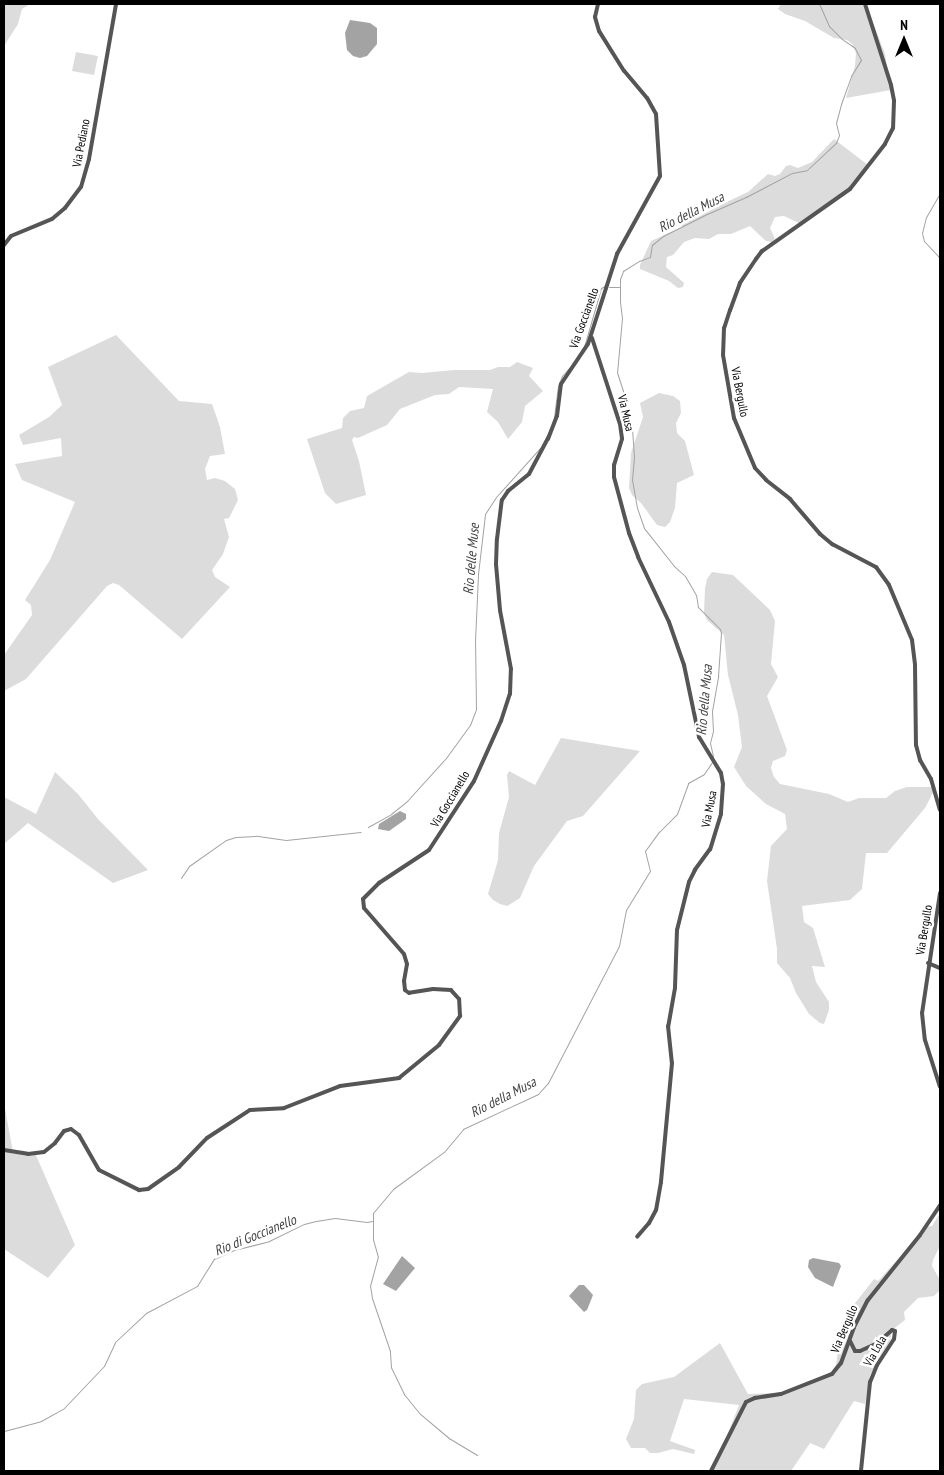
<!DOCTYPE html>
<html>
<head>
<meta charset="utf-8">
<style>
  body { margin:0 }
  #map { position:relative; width:944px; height:1475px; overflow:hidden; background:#fff; font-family:"PT Sans Narrow",sans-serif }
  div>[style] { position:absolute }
  .green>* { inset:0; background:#dcdcdc }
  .water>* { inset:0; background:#a3a3a3 }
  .stream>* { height:1px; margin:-0.5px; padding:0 0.5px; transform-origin:0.5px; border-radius:0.5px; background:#a3a3a3 }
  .minor>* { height:4px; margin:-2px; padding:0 2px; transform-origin:2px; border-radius:2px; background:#555 }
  span { translate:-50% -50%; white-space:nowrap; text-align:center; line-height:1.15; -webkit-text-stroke:5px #fff; paint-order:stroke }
  .street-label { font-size:12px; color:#000 }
  .water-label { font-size:14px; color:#444; font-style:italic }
  .frame { position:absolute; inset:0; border:5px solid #000; pointer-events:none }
  .north { position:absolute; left:879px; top:15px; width:50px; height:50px; -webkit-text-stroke:4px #fff; paint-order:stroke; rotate:0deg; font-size:14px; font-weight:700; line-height:20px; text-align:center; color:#000 }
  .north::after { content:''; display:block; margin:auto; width:18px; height:22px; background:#000; clip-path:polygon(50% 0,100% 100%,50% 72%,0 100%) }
</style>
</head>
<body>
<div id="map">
  <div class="green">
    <div style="clip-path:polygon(4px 4px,30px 4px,22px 9px,18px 24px,4px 46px)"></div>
    <div style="clip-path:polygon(781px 4px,866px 4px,885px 54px,891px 90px,846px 98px,855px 66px,856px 53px,852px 44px,847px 40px,834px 38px,805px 21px,785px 14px,778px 9px)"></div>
    <div style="clip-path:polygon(76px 52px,98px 56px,94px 75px,72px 71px)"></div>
    <div style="clip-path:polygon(834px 139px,868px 165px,849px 188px,801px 224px,784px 216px,775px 217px,770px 228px,775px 239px,772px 242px,766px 241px,750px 226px,731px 234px,718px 234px,709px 239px,695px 238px,684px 242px,673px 255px,667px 257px,666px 267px,684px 283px,683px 287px,678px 288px,669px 281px,640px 269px,640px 265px,651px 241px,682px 227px,682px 223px,748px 192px,768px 174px,775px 176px,780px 174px,786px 166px,790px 165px,798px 168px,812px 162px)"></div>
    <div style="clip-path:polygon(116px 335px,179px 401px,212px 404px,220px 427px,225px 454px,210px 456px,205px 469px,207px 480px,215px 478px,225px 481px,235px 489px,238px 500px,229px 518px,224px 519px,229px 537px,223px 554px,212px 570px,215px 577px,230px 587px,182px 639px,119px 585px,113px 583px,107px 586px,26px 679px,4px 691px,4px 655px,32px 615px,31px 605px,25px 600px,50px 560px,75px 502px,22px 480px,15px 464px,62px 456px,61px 438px,23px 445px,19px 435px,49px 417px,62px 405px,48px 367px)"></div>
    <div style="clip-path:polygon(517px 362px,533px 368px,529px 376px,543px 391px,525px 406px,522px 422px,508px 439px,498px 422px,487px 412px,493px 389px,459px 387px,449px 394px,435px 395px,400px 409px,387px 425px,358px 438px,354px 437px,352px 440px,359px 461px,366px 495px,336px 504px,325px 493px,307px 439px,342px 428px,343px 418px,350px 411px,364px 408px,367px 396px,409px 372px,422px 373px,454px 370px,490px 370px,498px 367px,510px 367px)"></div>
    <div style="clip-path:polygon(659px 393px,673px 396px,680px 401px,681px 413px,676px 423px,677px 433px,685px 441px,694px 475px,677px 483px,675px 508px,670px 522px,665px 527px,657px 525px,641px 503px,632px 495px,629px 488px,631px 453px,643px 417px,640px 403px)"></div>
    <div style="clip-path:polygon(712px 572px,733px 575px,770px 610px,775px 621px,771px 664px,778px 677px,767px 696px,787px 750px,785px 756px,773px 761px,771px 768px,774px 777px,780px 784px,829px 794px,848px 802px,859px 798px,886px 798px,895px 791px,907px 787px,936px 787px,925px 808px,887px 853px,866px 853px,862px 889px,850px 900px,802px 906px,804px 922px,813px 928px,825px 967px,812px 966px,816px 982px,829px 1002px,829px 1010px,824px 1024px,820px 1023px,809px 1014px,796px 993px,790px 978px,777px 963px,777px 949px,767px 881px,771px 846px,787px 829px,785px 814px,766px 804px,746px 786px,734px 767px,742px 747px,738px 715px,728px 675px,724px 635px,707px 620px,704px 613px,705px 588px,707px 579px)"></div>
    <div style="clip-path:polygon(561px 738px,640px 751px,583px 816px,567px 821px,534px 866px,520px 898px,507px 906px,500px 904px,493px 900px,488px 894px,498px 860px,499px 833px,509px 797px,507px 775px,509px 771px,535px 785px)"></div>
    <div style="clip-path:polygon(55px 772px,78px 794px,98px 819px,148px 870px,113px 883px,28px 823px,4px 844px,4px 797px,36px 814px)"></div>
    <div style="clip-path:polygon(4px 1103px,13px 1152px,35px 1153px,75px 1245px,48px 1278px,4px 1249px)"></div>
    <div style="clip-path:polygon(940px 1213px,940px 1246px,933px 1260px,932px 1266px,940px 1280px,939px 1291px,934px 1296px,918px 1298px,904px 1312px,905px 1320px,892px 1330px,890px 1341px,870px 1375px,865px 1404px,854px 1401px,824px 1449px,810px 1443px,791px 1471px,713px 1471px,739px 1405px,684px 1399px,670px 1441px,695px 1450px,694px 1454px,673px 1449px,658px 1453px,650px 1453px,645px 1448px,631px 1448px,626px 1439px,634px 1419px,636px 1390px,642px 1384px,674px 1377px,720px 1343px,748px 1394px,781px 1393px,819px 1381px,830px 1375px,836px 1365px,842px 1324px,856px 1302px,874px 1279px,878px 1281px,899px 1258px,925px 1227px,932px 1226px)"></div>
  </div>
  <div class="water">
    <div style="clip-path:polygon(350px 20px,370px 23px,377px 28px,377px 44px,367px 56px,360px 58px,353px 56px,347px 50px,345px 33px)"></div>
    <div style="clip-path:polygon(400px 811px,406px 814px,406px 819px,389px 831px,378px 829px,379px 824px)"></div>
    <div style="clip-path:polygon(402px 1256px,415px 1268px,396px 1291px,383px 1284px)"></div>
    <div style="clip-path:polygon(813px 1258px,839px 1263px,841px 1266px,833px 1287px,815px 1278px,808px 1267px,809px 1260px)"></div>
    <div style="clip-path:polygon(579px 1285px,584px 1285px,593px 1295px,587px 1310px,584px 1312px,569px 1296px)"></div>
  </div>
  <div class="stream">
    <div style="left:940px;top:193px;width:28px;rotate:120deg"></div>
    <div style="left:926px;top:217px;width:16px;rotate:104deg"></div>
    <div style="left:922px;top:233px;width:8px;rotate:76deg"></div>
    <div style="left:924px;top:241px;width:23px;rotate:47deg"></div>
    <div style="left:609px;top:287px;width:10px"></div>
    <div style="left:584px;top:347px;width:61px;rotate:-73.9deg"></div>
    <div style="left:601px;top:288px;width:4px;rotate:-27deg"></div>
    <div style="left:554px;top:418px;width:32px;rotate:-83deg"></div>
    <div style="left:558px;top:386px;width:11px;rotate:-68deg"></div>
    <div style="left:562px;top:376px;width:15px;rotate:-48deg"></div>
    <div style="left:713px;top:756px;width:13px;rotate:-103deg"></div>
    <div style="left:710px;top:743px;width:12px;rotate:-76deg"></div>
    <div style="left:713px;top:731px;width:20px;rotate:-93deg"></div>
    <div style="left:712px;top:711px;width:36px;rotate:-80deg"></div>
    <div style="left:718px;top:676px;width:43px;rotate:-86deg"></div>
    <div style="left:721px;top:633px;width:4px;rotate:-104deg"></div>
    <div style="left:720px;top:629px;width:31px;rotate:-135deg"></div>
    <div style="left:698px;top:607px;width:12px;rotate:-99deg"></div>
    <div style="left:696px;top:595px;width:22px;rotate:-120deg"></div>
    <div style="left:685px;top:576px;width:15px;rotate:-138deg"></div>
    <div style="left:674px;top:566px;width:48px;rotate:-128.3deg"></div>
    <div style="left:644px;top:528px;width:21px;rotate:-109deg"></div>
    <div style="left:637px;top:508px;width:28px;rotate:-100deg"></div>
    <div style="left:632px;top:480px;width:23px;rotate:-85deg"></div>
    <div style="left:634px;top:457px;width:28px;rotate:-94deg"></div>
    <div style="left:632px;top:429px;width:33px;rotate:-102deg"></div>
    <div style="left:625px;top:397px;width:25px;rotate:-108deg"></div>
    <div style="left:617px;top:373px;width:55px;rotate:-84.8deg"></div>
    <div style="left:622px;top:318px;width:16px;rotate:-97deg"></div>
    <div style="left:620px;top:302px;width:23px;rotate:-90deg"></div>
    <div style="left:620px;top:279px;width:9px;rotate:-69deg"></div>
    <div style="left:623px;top:271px;width:19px;rotate:-32deg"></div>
    <div style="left:639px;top:261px;width:12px;rotate:-20deg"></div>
    <div style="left:650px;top:257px;width:12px;rotate:-81deg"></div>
    <div style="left:652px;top:245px;width:14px;rotate:-39deg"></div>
    <div style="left:663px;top:236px;width:49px;rotate:-26.6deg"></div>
    <div style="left:707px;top:214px;width:43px;rotate:-23.6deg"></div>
    <div style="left:746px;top:197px;width:52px;rotate:-27.6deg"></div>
    <div style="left:792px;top:173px;width:15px;rotate:-11deg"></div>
    <div style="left:807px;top:170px;width:40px;rotate:-43deg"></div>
    <div style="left:836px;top:143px;width:9px;rotate:-69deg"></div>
    <div style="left:839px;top:135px;width:12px;rotate:-104deg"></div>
    <div style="left:836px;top:123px;width:20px;rotate:-75deg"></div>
    <div style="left:841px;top:104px;width:30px;rotate:-70deg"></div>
    <div style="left:851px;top:76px;width:19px;rotate:-58deg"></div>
    <div style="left:861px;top:60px;width:13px;rotate:-117deg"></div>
    <div style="left:855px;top:48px;width:16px;rotate:-145deg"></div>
    <div style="left:842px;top:39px;width:18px;rotate:-135deg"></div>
    <div style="left:829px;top:26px;width:24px;rotate:-114deg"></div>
    <div style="left:368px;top:827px;width:26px;rotate:-29deg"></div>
    <div style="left:391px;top:814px;width:21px;rotate:-39deg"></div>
    <div style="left:407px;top:801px;width:58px;rotate:-47.8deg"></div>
    <div style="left:446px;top:758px;width:41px;rotate:-54deg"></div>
    <div style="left:470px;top:725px;width:17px;rotate:-69deg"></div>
    <div style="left:476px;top:709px;width:68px;rotate:-90.8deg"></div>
    <div style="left:475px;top:641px;width:67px;rotate:-87.4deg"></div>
    <div style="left:478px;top:574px;width:60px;rotate:-83.3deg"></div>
    <div style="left:485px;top:514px;width:20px;rotate:-57deg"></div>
    <div style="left:496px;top:497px;width:67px;rotate:-48deg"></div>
    <div style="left:541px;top:447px;width:18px;rotate:-63deg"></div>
    <div style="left:181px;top:878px;width:14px;rotate:-56deg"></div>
    <div style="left:189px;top:866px;width:45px;rotate:-35.1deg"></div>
    <div style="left:226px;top:840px;width:10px;rotate:-17deg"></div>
    <div style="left:236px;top:837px;width:22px;rotate:-3deg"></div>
    <div style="left:258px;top:836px;width:28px;rotate:8deg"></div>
    <div style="left:286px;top:840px;width:75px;rotate:-6.1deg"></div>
    <div style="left:4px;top:1431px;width:38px;rotate:-15deg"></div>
    <div style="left:41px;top:1421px;width:26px;rotate:-29deg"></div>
    <div style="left:64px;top:1408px;width:58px;rotate:-46.4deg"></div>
    <div style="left:104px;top:1366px;width:26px;rotate:-65deg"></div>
    <div style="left:115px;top:1342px;width:42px;rotate:-43.1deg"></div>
    <div style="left:146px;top:1313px;width:58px;rotate:-27.9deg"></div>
    <div style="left:197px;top:1286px;width:32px;rotate:-58deg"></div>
    <div style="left:214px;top:1259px;width:22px;rotate:-24deg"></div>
    <div style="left:234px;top:1250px;width:36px;rotate:-14deg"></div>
    <div style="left:269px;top:1241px;width:39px;rotate:-26deg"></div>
    <div style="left:304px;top:1224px;width:12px;rotate:-14deg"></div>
    <div style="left:316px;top:1221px;width:19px;rotate:-9deg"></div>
    <div style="left:335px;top:1218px;width:32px;rotate:7deg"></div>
    <div style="left:367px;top:1222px;width:5px;rotate:-11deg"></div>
    <div style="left:477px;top:1455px;width:31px;rotate:-149deg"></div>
    <div style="left:450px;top:1439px;width:39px;rotate:-140deg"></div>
    <div style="left:420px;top:1414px;width:26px;rotate:-129deg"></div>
    <div style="left:404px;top:1394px;width:30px;rotate:-116deg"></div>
    <div style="left:391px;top:1367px;width:16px;rotate:-94deg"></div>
    <div style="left:390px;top:1351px;width:56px;rotate:-108.8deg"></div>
    <div style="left:372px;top:1298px;width:12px;rotate:-99deg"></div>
    <div style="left:370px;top:1286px;width:30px;rotate:-75deg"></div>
    <div style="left:378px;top:1257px;width:19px;rotate:-106deg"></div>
    <div style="left:373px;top:1239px;width:26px;rotate:-90deg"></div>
    <div style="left:373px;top:1213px;width:31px;rotate:-50deg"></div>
    <div style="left:393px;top:1189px;width:63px;rotate:-36deg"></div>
    <div style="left:444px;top:1152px;width:30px;rotate:-50deg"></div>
    <div style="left:463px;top:1129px;width:83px;rotate:-25deg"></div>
    <div style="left:538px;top:1094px;width:15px;rotate:-48deg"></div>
    <div style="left:548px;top:1083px;width:154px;rotate:-62.6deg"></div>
    <div style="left:619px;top:946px;width:37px;rotate:-79deg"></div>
    <div style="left:626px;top:910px;width:46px;rotate:-58.4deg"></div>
    <div style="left:650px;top:871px;width:21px;rotate:-104deg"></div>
    <div style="left:645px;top:851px;width:24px;rotate:-54deg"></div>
    <div style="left:659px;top:832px;width:25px;rotate:-45deg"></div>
    <div style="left:677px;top:814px;width:33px;rotate:-70deg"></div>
    <div style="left:688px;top:783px;width:18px;rotate:-29deg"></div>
    <div style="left:704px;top:774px;width:14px;rotate:-56deg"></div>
  </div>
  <div class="minor">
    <div style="left:865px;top:4px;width:85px;rotate:72.2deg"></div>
    <div style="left:891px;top:85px;width:16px;rotate:79deg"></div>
    <div style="left:894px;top:101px;width:27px;rotate:92deg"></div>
    <div style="left:893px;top:128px;width:18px;rotate:117deg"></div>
    <div style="left:885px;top:144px;width:57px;rotate:127.9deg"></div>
    <div style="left:850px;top:189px;width:108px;rotate:144.8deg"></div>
    <div style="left:762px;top:251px;width:10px;rotate:127deg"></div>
    <div style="left:756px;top:259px;width:29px;rotate:124deg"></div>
    <div style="left:740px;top:283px;width:29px;rotate:110deg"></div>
    <div style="left:730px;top:310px;width:19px;rotate:108deg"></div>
    <div style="left:724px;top:328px;width:27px;rotate:92deg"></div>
    <div style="left:723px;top:355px;width:64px;rotate:80.1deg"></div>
    <div style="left:734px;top:418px;width:54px;rotate:67.2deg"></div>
    <div style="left:755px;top:468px;width:16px;rotate:47deg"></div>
    <div style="left:766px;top:480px;width:31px;rotate:38deg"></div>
    <div style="left:790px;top:499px;width:46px;rotate:49.4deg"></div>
    <div style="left:820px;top:534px;width:16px;rotate:40deg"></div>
    <div style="left:832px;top:544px;width:50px;rotate:27.6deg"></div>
    <div style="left:876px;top:567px;width:22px;rotate:54deg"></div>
    <div style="left:889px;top:585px;width:60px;rotate:67.3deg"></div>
    <div style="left:912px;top:640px;width:25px;rotate:83deg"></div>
    <div style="left:915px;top:665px;width:80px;rotate:89.3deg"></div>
    <div style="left:916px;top:745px;width:16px;rotate:75deg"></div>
    <div style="left:920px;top:760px;width:22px;rotate:60deg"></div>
    <div style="left:931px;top:779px;width:32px;rotate:74deg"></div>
    <div style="left:4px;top:245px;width:11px;rotate:-52deg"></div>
    <div style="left:11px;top:236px;width:44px;rotate:-22.5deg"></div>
    <div style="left:52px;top:219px;width:17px;rotate:-40deg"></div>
    <div style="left:65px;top:208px;width:26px;rotate:-53deg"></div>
    <div style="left:81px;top:187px;width:29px;rotate:-74deg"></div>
    <div style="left:89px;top:159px;width:157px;rotate:-80.1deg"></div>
    <div style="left:592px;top:338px;width:90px;rotate:72deg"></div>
    <div style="left:620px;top:424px;width:15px;rotate:82deg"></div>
    <div style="left:622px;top:439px;width:27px;rotate:107deg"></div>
    <div style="left:614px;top:465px;width:12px;rotate:90deg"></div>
    <div style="left:614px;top:477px;width:58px;rotate:75deg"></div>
    <div style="left:629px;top:533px;width:26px;rotate:69deg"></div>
    <div style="left:638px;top:557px;width:72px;rotate:64.5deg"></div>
    <div style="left:669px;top:622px;width:46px;rotate:70.8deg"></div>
    <div style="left:684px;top:665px;width:74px;rotate:78.2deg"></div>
    <div style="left:699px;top:737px;width:42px;rotate:58.6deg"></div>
    <div style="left:721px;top:773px;width:11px;rotate:80deg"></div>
    <div style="left:723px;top:784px;width:30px;rotate:94deg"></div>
    <div style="left:721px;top:814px;width:37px;rotate:107deg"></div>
    <div style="left:710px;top:849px;width:26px;rotate:126deg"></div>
    <div style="left:695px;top:870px;width:13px;rotate:117deg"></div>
    <div style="left:689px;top:882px;width:49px;rotate:104deg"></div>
    <div style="left:677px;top:930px;width:58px;rotate:92deg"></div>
    <div style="left:675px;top:988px;width:39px;rotate:100deg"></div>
    <div style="left:668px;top:1026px;width:37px;rotate:84deg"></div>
    <div style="left:672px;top:1063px;width:120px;rotate:95.3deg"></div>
    <div style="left:661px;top:1182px;width:28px;rotate:100deg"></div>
    <div style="left:656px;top:1210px;width:15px;rotate:118deg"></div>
    <div style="left:649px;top:1223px;width:18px;rotate:131deg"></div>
    <div style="left:940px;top:893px;width:121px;rotate:98.5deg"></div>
    <div style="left:922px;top:1013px;width:27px;rotate:84deg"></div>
    <div style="left:925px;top:1040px;width:49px;rotate:72.3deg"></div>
    <div style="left:928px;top:963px;width:13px;rotate:23deg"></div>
    <div style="left:4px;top:1150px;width:24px;rotate:9deg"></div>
    <div style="left:28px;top:1154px;width:16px;rotate:-7deg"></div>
    <div style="left:44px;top:1152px;width:14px;rotate:-39deg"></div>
    <div style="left:55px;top:1143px;width:15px;rotate:-53deg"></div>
    <div style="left:64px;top:1131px;width:7px;rotate:-16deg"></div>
    <div style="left:71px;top:1129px;width:10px;rotate:37deg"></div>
    <div style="left:79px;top:1135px;width:40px;rotate:60.3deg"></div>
    <div style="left:99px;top:1170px;width:45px;rotate:26.6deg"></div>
    <div style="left:139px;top:1190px;width:9px;rotate:-6deg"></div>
    <div style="left:148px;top:1189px;width:38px;rotate:-35deg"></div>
    <div style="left:179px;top:1167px;width:40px;rotate:-46deg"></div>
    <div style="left:207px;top:1138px;width:51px;rotate:-33.1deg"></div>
    <div style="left:250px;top:1110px;width:34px;rotate:-3deg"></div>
    <div style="left:284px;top:1108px;width:60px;rotate:-21.4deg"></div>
    <div style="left:340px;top:1086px;width:60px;rotate:-7.7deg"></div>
    <div style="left:399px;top:1078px;width:52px;rotate:-39.5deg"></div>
    <div style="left:439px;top:1045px;width:36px;rotate:-54deg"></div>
    <div style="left:460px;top:1016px;width:17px;rotate:-93deg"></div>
    <div style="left:459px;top:999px;width:12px;rotate:-132deg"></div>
    <div style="left:451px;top:990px;width:18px;rotate:-177deg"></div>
    <div style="left:433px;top:989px;width:24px;rotate:171deg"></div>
    <div style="left:409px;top:993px;width:5px;rotate:-143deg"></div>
    <div style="left:405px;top:990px;width:9px;rotate:-96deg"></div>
    <div style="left:404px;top:981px;width:17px;rotate:-80deg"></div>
    <div style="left:407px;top:964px;width:10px;rotate:-107deg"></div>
    <div style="left:404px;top:954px;width:61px;rotate:-131deg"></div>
    <div style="left:364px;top:908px;width:9px;rotate:-96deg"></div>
    <div style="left:363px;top:899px;width:23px;rotate:-45deg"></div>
    <div style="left:379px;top:883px;width:60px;rotate:-33.4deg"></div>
    <div style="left:429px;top:850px;width:82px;rotate:-56.9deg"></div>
    <div style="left:474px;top:781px;width:66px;rotate:-65.8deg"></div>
    <div style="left:501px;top:721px;width:28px;rotate:-72deg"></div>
    <div style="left:510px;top:694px;width:25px;rotate:-88deg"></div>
    <div style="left:511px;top:669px;width:60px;rotate:-100.6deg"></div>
    <div style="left:500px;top:610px;width:46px;rotate:-95deg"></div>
    <div style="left:496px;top:564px;width:25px;rotate:-88deg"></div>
    <div style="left:497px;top:539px;width:39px;rotate:-83deg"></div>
    <div style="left:502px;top:500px;width:11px;rotate:-56deg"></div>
    <div style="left:508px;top:491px;width:27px;rotate:-39deg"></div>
    <div style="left:529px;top:474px;width:40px;rotate:-62deg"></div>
    <div style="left:548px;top:439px;width:25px;rotate:-69deg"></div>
    <div style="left:557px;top:416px;width:32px;rotate:-83deg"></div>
    <div style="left:561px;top:384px;width:48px;rotate:-56deg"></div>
    <div style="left:588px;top:344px;width:95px;rotate:-72.1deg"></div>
    <div style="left:617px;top:254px;width:89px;rotate:-61.1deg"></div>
    <div style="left:660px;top:176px;width:62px;rotate:-93.7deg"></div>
    <div style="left:656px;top:114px;width:18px;rotate:-119deg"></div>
    <div style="left:647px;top:98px;width:35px;rotate:-130deg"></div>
    <div style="left:624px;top:71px;width:47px;rotate:-122deg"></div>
    <div style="left:599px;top:31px;width:15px;rotate:-106deg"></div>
    <div style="left:595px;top:17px;width:13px;rotate:-77deg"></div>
    <div style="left:850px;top:1341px;width:11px;rotate:63deg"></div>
    <div style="left:855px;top:1351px;width:5px"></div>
    <div style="left:860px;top:1351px;width:17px;rotate:-24deg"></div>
    <div style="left:876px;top:1344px;width:21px;rotate:-41deg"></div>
    <div style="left:892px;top:1330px;width:3px;rotate:18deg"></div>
    <div style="left:895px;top:1331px;width:8px;rotate:97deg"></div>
    <div style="left:894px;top:1339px;width:31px;rotate:123deg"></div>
    <div style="left:877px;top:1365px;width:18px;rotate:112deg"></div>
    <div style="left:870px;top:1382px;width:89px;rotate:95.8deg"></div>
    <div style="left:711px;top:1471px;width:77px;rotate:-63.1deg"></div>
    <div style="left:746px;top:1402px;width:10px;rotate:-24deg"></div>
    <div style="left:755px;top:1398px;width:26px;rotate:-9deg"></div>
    <div style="left:781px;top:1394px;width:55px;rotate:-21.4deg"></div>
    <div style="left:832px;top:1374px;width:14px;rotate:-51deg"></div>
    <div style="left:841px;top:1363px;width:38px;rotate:-70deg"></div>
    <div style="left:854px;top:1327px;width:30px;rotate:-63deg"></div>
    <div style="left:868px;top:1300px;width:83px;rotate:-51.3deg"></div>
    <div style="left:920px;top:1235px;width:36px;rotate:-56deg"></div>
  </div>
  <div class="street-label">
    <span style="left:81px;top:143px;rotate:-79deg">Via Pediano</span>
    <span style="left:584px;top:318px;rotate:-70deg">Via Goccianello</span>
    <span style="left:740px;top:392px;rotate:79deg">Via Bergullo</span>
    <span style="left:626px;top:413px;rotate:77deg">Via Musa</span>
    <span style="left:450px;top:799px;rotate:-59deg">Via Goccianello</span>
    <span style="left:709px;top:809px;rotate:-79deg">Via Musa</span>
    <span style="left:924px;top:930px;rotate:-81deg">Via Bergullo</span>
    <span style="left:844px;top:1329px;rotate:-67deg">Via Bergullo</span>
    <span style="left:875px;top:1351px;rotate:-60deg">Via Lola</span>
  </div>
  <div class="water-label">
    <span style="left:691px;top:212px;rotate:-27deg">Rio della Musa</span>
    <span style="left:471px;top:559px;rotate:-85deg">Rio delle Muse</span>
    <span style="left:704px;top:700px;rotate:-85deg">Rio della Musa</span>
    <span style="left:503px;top:1097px;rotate:-27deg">Rio della Musa</span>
    <span style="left:255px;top:1235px;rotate:-22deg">Rio di Goccianello</span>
  </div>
  <div class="frame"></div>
  <div class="north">N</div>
</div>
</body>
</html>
